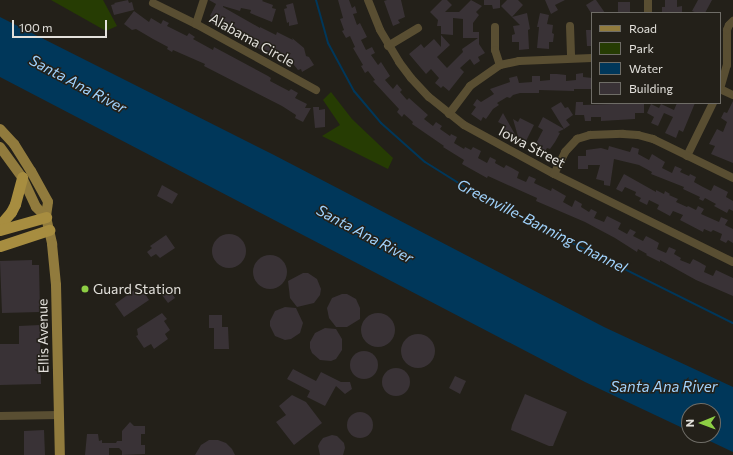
<!DOCTYPE html>
<html>
<head>
<meta charset="utf-8">
<style>
  body { margin:0 }
  #map { position:relative; width:733px; height:455px; overflow:hidden; background:#232019; font-family:Commissioner,sans-serif }
  div>[style] { position:absolute }
  .green>* { inset:0; background:#263c03 }
  .water>* { inset:0; background:#00375a }
  .stream>* { height:2px; margin:-1px; padding:0 1px; transform-origin:1px; border-radius:1px; background:#00375a }
  .building>* { inset:0; background:#393236 }
  .round { border-radius:50% }
  .minor>* { height:8px; margin:-4px; padding:0 4px; transform-origin:4px; border-radius:4px; background:#594e32 }
  .major>* { height:10px; margin:-5px; padding:0 5px; transform-origin:5px; border-radius:5px; background:#917b3d }
  .highway>* { height:11px; margin:-5.5px; padding:0 5.5px; transform-origin:5.5px; border-radius:5.5px; background:#a78d40 }
  .dots>* { width:11px; height:11px; translate:-50% -50%; box-sizing:border-box; border:2px solid #232019; border-radius:50% }
  span { translate:-50% -50%; white-space:nowrap; text-align:center; line-height:1.15; -webkit-text-stroke:3px #232019; paint-order:stroke }
  .street-label { font-size:14px; color:#e2e0db }
  .poi-label { font-size:14px; color:#e2e0db }
  .left { translate:0 -50%; text-align:left }
  .water-label { font-size:15px; color:#a0d2fc; font-style:italic }
  .legend { position:absolute; left:591px; top:12px; width:130px; height:92px; box-sizing:border-box; background:#232019; border:1px solid #6f6d67; margin:0; padding:5px 7px; list-style:none; font-size:12px; color:#e2e0db }
  .legend li { display:flex; align-items:center; gap:8px; height:20px }
  .legend b { width:20px; border:1px solid #6f6d67 }
  .north { position:absolute; left:681px; top:403px; width:40px; height:40px; box-sizing:border-box; background:#232019; border:1px solid #6f6d67; border-radius:50%; rotate:269deg; font-size:11px; font-weight:700; line-height:16px; text-align:center; color:#e2e0db }
  .north::after { content:''; display:block; margin:auto; width:14px; height:18px; background:#8dce44; clip-path:polygon(50% 0,100% 100%,50% 72%,0 100%) }
  .scale { position:absolute; left:12px; top:20px; width:95px; height:18px; box-sizing:border-box; border:2px solid #e2e0db; border-top:0; padding-left:5px; font-size:12px; line-height:14px; white-space:nowrap; color:#e2e0db; -webkit-text-stroke:3px #232019; paint-order:stroke }
</style>
</head>
<body>
<div id="map">
  <div class="green">
    <div style="clip-path:polygon(51px 0,103px 0,117px 26px,106px 31px)"></div>
    <div style="clip-path:polygon(331px 92px,352px 119px,393px 158px,388px 169px,322px 136px,340px 125px,323px 100px)"></div>
  </div>
  <div class="water">
    <div style="clip-path:polygon(0 17px,274px 155px,604px 327px,733px 387px,733px 452px,697px 435px,713px 435px,713px 411px,689px 411px,689px 431px,585px 382px,0 77px)"></div>
  </div>
  <div class="stream">
    <div style="left:316px;top:0;width:45px;rotate:74.4deg"></div>
    <div style="left:328px;top:43px;width:55px;rotate:61.6deg"></div>
    <div style="left:354px;top:91px;width:42px;rotate:49.8deg"></div>
    <div style="left:381px;top:123px;width:59px;rotate:41.6deg"></div>
    <div style="left:425px;top:162px;width:70px;rotate:32.1deg"></div>
    <div style="left:484px;top:199px;width:278px;rotate:26.5deg"></div>
  </div>
  <div class="building">
    <div style="clip-path:polygon(128px 0,129px 3px,132px 2px,134px 10px,114px 15px,111px 5px,115px 4px,114px 3px)"></div>
    <div style="clip-path:polygon(209px 0,263px 0,262px 1px,273px 5px,272px 8px,276px 9px,272px 22px,250px 13px,251px 10px,241px 8px,240px 11px,223px 6px,223px 7px,260px 28px,260px 27px,276px 35px,277px 32px,293px 40px,292px 38px,304px 48px,306px 56px,309px 57px,314px 65px,302px 72px,301px 69px,298px 70px,289px 59px,286px 60px,277px 53px,276px 55px,262px 48px,261px 50px,254px 46px,255px 44px,224px 27px,223px 29px,214px 25px,211px 22px,213px 18px,210px 16px,216px 4px)"></div>
    <div style="clip-path:polygon(338px 0,349px 0,352px 8px,355px 6px,357px 13px,353px 14px,357px 25px,360px 23px,367px 37px,361px 40px,366px 50px,372px 47px,375px 53px,371px 55px,378px 65px,381px 62px,390px 76px,385px 80px,393px 89px,397px 84px,402px 90px,400px 92px,407px 100px,409px 98px,428px 115px,424px 119px,433px 126px,436px 122px,442px 126px,440px 129px,450px 136px,451px 134px,457px 137px,454px 143px,464px 149px,465px 147px,471px 150px,473px 147px,481px 151px,478px 158px,487px 163px,490px 157px,496px 160px,495px 163px,504px 168px,506px 165px,512px 168px,519px 172px,517px 178px,526px 182px,529px 176px,536px 179px,534px 183px,551px 191px,552px 188px,566px 196px,563px 202px,572px 207px,575px 200px,582px 204px,581px 207px,589px 212px,591px 209px,597px 212px,594px 218px,604px 222px,607px 216px,621px 223px,618px 229px,627px 234px,630px 229px,636px 232px,633px 236px,643px 241px,646px 236px,652px 239px,659px 243px,657px 249px,666px 253px,669px 247px,676px 250px,674px 254px,681px 258px,680px 260px,690px 264px,693px 259px,699px 262px,706px 266px,704px 272px,713px 276px,716px 270px,733px 278px,733px 296px,696px 280px,660px 260px,660px 262px,646px 255px,647px 254px,638px 249px,637px 252px,615px 238px,585px 222px,536px 201px,537px 198px,488px 176px,487px 178px,462px 164px,464px 160px,443px 147px,444px 146px,412px 124px,413px 122px,404px 114px,402px 117px,397px 112px,399px 109px,373px 81px,375px 80px,368px 71px,365px 73px,361px 66px,363px 65px,353px 48px,355px 47px,350px 36px,346px 38px,342px 31px,344px 30px,340px 19px,343px 18px)"></div>
    <div style="clip-path:polygon(387px 0,401px 0,405px 17px,398px 20px,400px 23px,393px 26px,384px 1px)"></div>
    <div style="clip-path:polygon(442px 0,447px 0,452px 5px,445px 12px,459px 12px,471px 0,482px 6px,476px 12px,479px 15px,473px 23px,473px 32px,479px 32px,479px 44px,485px 53px,478px 57px,480px 61px,474px 65px,470px 59px,460px 68px,464px 72px,449px 91px,443px 86px,441px 88px,435px 83px,439px 78px,431px 69px,426px 74px,409px 54px,421px 44px,424px 48px,434px 39px,441px 47px,441px 35px,450px 45px,437px 57px,447px 68px,463px 52px,462px 49px,478px 38px,463px 38px,463px 19px,453px 18px,453px 35px,441px 34px,441px 26px,437px 26px,438px 20px,430px 12px)"></div>
    <div style="clip-path:polygon(484px 0,500px 0,500px 8px,493px 9px,492px 5px,484px 5px)"></div>
    <div style="clip-path:polygon(507px 0,518px 0,523px 5px,512px 17px,527px 13px,530px 29px,528px 30px,529px 49px,519px 50px,519px 42px,512px 42px,512px 35px,515px 34px,513px 26px,520px 25px,501px 6px)"></div>
    <div style="clip-path:polygon(545px 0,565px 0,555px 5px,558px 10px,551px 14px)"></div>
    <div style="clip-path:polygon(594px 0,596px 0,605px 13px,591px 13px,586px 5px)"></div>
    <div style="clip-path:polygon(665px 0,677px 0,677px 7px,682px 6px,682px 13px,662px 13px,662px 7px,665px 7px)"></div>
    <div style="clip-path:polygon(698px 0,712px 0,705px 13px,697px 13px,692px 11px)"></div>
    <div style="clip-path:polygon(618px 2px,630px 2px,630px 13px,618px 13px)"></div>
    <div style="clip-path:polygon(293px 3px,298px 24px,289px 26px,289px 22px,287px 23px,284px 9px,287px 8px,286px 5px)"></div>
    <div style="clip-path:polygon(134px 11px,149px 22px,151px 18px,161px 24px,163px 20px,169px 23px,167px 26px,187px 36px,189px 33px,195px 37px,193px 39px,213px 50px,214px 47px,268px 76px,271px 78px,270px 81px,289px 91px,291px 89px,298px 93px,295px 98px,307px 104px,305px 108px,311px 108px,303px 122px,295px 118px,296px 115px,282px 106px,204px 66px,205px 64px,173px 50px,172px 52px,167px 49px,168px 47px,153px 39px,136px 29px,132px 30px,124px 24px)"></div>
    <div style="clip-path:polygon(540px 13px,549px 15px,547px 24px,553px 25px,552px 33px,554px 34px,553px 42px,549px 42px,549px 49px,537px 48px,539px 27px,537px 27px)"></div>
    <div style="clip-path:polygon(586px 30px,592px 30px,592px 46px,587px 46px)"></div>
    <div style="clip-path:polygon(583px 73px,583px 77px,592px 78px,592px 89px,574px 89px,574px 91px,539px 90px,539px 93px,520px 93px,513px 95px,510px 98px,507px 97px,497px 103px,499px 105px,493px 109px,486px 119px,483px 117px,481px 121px,471px 114px,476px 107px,473px 105px,477px 99px,481px 102px,494px 94px,490px 89px,510px 82px,509px 78px,517px 76px,519px 83px,532px 82px,532px 76px,540px 76px,540px 81px,550px 80px,550px 74px,557px 74px,566px 75px,566px 81px,576px 80px,576px 74px)"></div>
    <div style="clip-path:polygon(733px 101px,733px 163px,711px 154px,715px 146px,709px 144px,717px 129px,723px 132px,727px 122px,721px 118px,724px 112px,727px 113px)"></div>
    <div style="clip-path:polygon(561px 102px,565px 108px,568px 107px,573px 115px,566px 120px,570px 125px,564px 129px,551px 108px)"></div>
    <div style="clip-path:polygon(576px 102px,583px 102px,583px 105px,644px 103px,644px 113px,635px 113px,635px 119px,601px 121px,601px 117px,591px 117px,591px 121px,585px 121px,584px 115px,575px 115px)"></div>
    <div style="clip-path:polygon(677px 103px,695px 103px,683px 132px,679px 130px,676px 138px,665px 133px,673px 117px,664px 113px,658px 126px,651px 123px,654px 117px,647px 113px,651px 104px,659px 108px,661px 104px,674px 110px)"></div>
    <div style="clip-path:polygon(313px 107px,319px 107px,319px 110px,325px 109px,325px 127px,315px 128px)"></div>
    <div style="clip-path:polygon(503px 113px,512px 129px,518px 139px,503px 132px,506px 126px,498px 122px)"></div>
    <div style="clip-path:polygon(543px 117px,564px 129px,558px 132px,560px 133px,555px 142px,550px 149px,547px 148px,543px 155px,533px 149px,543px 130px,538px 127px)"></div>
    <div style="clip-path:polygon(520px 118px,534px 125px,525px 143px,519px 140px,513px 119px,518px 122px)"></div>
    <div style="clip-path:polygon(609px 146px,630px 152px,632px 147px,639px 149px,638px 154px,649px 160px,652px 154px,665px 162px,662px 168px,672px 173px,675px 166px,682px 169px,680px 172px,689px 176px,690px 174px,696px 177px,694px 182px,703px 187px,711px 191px,714px 185px,728px 192px,726px 197px,733px 201px,733px 211px,729px 209px,727px 213px,714px 206px,716px 204px,705px 198px,703px 201px,699px 199px,700px 197px,683px 189px,684px 187px,651px 174px,652px 172px,639px 165px,614px 159px,610px 186px,604px 185px,604px 181px,596px 179px,600px 165px,588px 165px,588px 169px,578px 169px,578px 156px,586px 156px,586px 150px,601px 148px,608px 150px)"></div>
    <div style="clip-path:polygon(624px 174px,656px 192px,656px 190px,664px 194px,665px 191px,670px 194px,669px 195px,678px 199px,676px 202px,687px 207px,688px 206px,696px 210px,698px 206px,704px 209px,701px 214px,719px 222px,721px 217px,728px 220px,725px 225px,733px 229px,733px 243px,728px 240px,726px 243px,720px 240px,722px 234px,713px 230px,711px 232px,704px 229px,703px 232px,680px 220px,683px 215px,673px 211px,670px 216px,657px 209px,659px 205px,649px 200px,647px 205px,639px 201px,641px 198px,635px 195px,636px 192px,625px 187px,622px 192px,616px 189px)"></div>
    <div style="clip-path:polygon(162px 185px,178px 194px,172px 204px,157px 196px)"></div>
    <div class="round" style="left:212px;top:234px;width:34px;height:34px"></div>
    <div style="clip-path:polygon(166px 235px,175px 248px,160px 258px,156px 254px,151px 257px,147px 252px,152px 248px,150px 246px)"></div>
    <div class="round" style="left:253px;top:255px;width:34px;height:34px"></div>
    <div style="clip-path:polygon(32px 260px,32px 265px,39px 265px,40px 312px,2px 313px,0 261px)"></div>
    <div style="clip-path:polygon(303px 273px,308px 273px,317px 279px,321px 289px,320px 295px,314px 303px,297px 307px,290px 298px,288px 281px)"></div>
    <div style="clip-path:polygon(140px 286px,149px 300px,124px 317px,115px 304px)"></div>
    <div style="clip-path:polygon(167px 286px,175px 298px,168px 303px,159px 291px)"></div>
    <div style="clip-path:polygon(342px 294px,347px 294px,356px 299px,360px 308px,360px 319px,347px 327px,336px 327px,329px 318px,327px 308px,332px 298px)"></div>
    <div style="clip-path:polygon(285px 307px,296px 308px,303px 323px,300px 333px,291px 339px,285px 340px,275px 336px,270px 326px,270px 321px,275px 311px)"></div>
    <div style="clip-path:polygon(162px 313px,167px 319px,164px 321px,170px 330px,165px 334px,168px 339px,154px 349px,151px 344px,144px 348px,136px 336px,138px 335px,137px 329px)"></div>
    <div class="round" style="left:361px;top:313px;width:34px;height:34px"></div>
    <div style="clip-path:polygon(209px 315px,222px 315px,222px 327px,228px 327px,229px 349px,214px 349px,214px 328px,209px 328px)"></div>
    <div style="clip-path:polygon(40px 325px,41px 384px,0 385px,0 344px,19px 344px,19px 326px)"></div>
    <div style="clip-path:polygon(325px 328px,336px 329px,342px 339px,342px 350px,336px 359px,331px 361px,320px 360px,312px 353px,310px 348px,310px 342px,315px 333px)"></div>
    <div class="round" style="left:401px;top:334px;width:34px;height:34px"></div>
    <div class="round" style="left:350px;top:351px;width:28px;height:28px"></div>
    <div class="round" style="left:382px;top:368px;width:28px;height:28px"></div>
    <div style="clip-path:polygon(293px 369px,316px 381px,321px 372px,341px 382px,350px 382px,352px 389px,345px 394px,336px 386px,325px 406px,307px 397px,310px 391px,287px 379px)"></div>
    <div style="clip-path:polygon(455px 376px,466px 381px,460px 394px,449px 388px)"></div>
    <div style="clip-path:polygon(525px 394px,567px 412px,553px 446px,549px 446px,511px 430px,512px 425px)"></div>
    <div style="clip-path:polygon(292px 395px,306px 402px,322px 423px,294px 445px,276px 422px,286px 415px,279px 406px)"></div>
    <div class="round" style="left:347px;top:412px;width:26px;height:26px"></div>
    <div style="clip-path:polygon(130px 422px,134px 426px,145px 426px,145px 434px,141px 434px,141px 445px,145px 445px,145px 454px,122px 455px,122px 451px,119px 448px,109px 448px,109px 455px,85px 455px,87px 434px,98px 434px,99px 441px,102px 440px,102px 443px,116px 443px,117px 441px,122px 441px,122px 431px)"></div>
    <div style="clip-path:polygon(44px 430px,45px 455px,24px 455px,24px 431px)"></div>
    <div style="clip-path:polygon(332px 435px,337px 436px,344px 443px,345px 448px,343px 455px,320px 455px,318px 446px,320px 442px,323px 438px)"></div>
    <div style="clip-path:polygon(209px 440px,218px 440px,226px 443px,232px 449px,235px 455px,195px 455px,201px 445px)"></div>
  </div>
  <div class="minor">
    <div style="left:368px;top:0;width:32px;rotate:68deg"></div>
    <div style="left:380px;top:30px;width:37px;rotate:59deg"></div>
    <div style="left:399px;top:62px;width:20px;rotate:53deg"></div>
    <div style="left:411px;top:78px;width:26px;rotate:47deg"></div>
    <div style="left:429px;top:97px;width:45px;rotate:38.7deg"></div>
    <div style="left:464px;top:125px;width:102px;rotate:28.6deg"></div>
    <div style="left:554px;top:174px;width:199px;rotate:26.2deg"></div>
    <div style="left:648px;top:0;width:13px;rotate:90deg"></div>
    <div style="left:153px;top:3px;width:48px;rotate:26deg"></div>
    <div style="left:196px;top:24px;width:137px;rotate:28.8deg"></div>
    <div style="left:196px;top:24px;width:25px;rotate:-72deg"></div>
    <div style="left:570px;top:26px;width:32px;rotate:88deg"></div>
    <div style="left:495px;top:27px;width:23px;rotate:90deg"></div>
    <div style="left:495px;top:50px;width:16px;rotate:72deg"></div>
    <div style="left:388px;top:46px;width:35px;rotate:-31deg"></div>
    <div style="left:720px;top:89px;width:25px;rotate:-74deg"></div>
    <div style="left:727px;top:65px;width:35px;rotate:-90deg"></div>
    <div style="left:727px;top:30px;width:5px;rotate:-68deg"></div>
    <div style="left:729px;top:25px;width:6px;rotate:-45deg"></div>
    <div style="left:720px;top:89px;width:14px;rotate:25deg"></div>
    <div style="left:449px;top:114px;width:35px;rotate:-53deg"></div>
    <div style="left:470px;top:86px;width:37px;rotate:-35deg"></div>
    <div style="left:500px;top:65px;width:19px;rotate:-12deg"></div>
    <div style="left:519px;top:61px;width:73px;rotate:-2.4deg"></div>
    <div style="left:687px;top:156px;width:59px;rotate:-63.9deg"></div>
    <div style="left:554px;top:174px;width:25px;rotate:-63deg"></div>
    <div style="left:565px;top:152px;width:18px;rotate:-47deg"></div>
    <div style="left:577px;top:139px;width:14px;rotate:-17deg"></div>
    <div style="left:590px;top:135px;width:33px;rotate:-2deg"></div>
    <div style="left:623px;top:134px;width:15px;rotate:4deg"></div>
    <div style="left:638px;top:135px;width:16px;rotate:15deg"></div>
    <div style="left:653px;top:139px;width:89px;rotate:26deg"></div>
    <div style="left:0;top:416px;width:59px;rotate:-1deg"></div>
  </div>
  <div class="major">
    <div style="left:0;top:129px;width:21px;rotate:47deg"></div>
    <div style="left:14px;top:144px;width:32px;rotate:58deg"></div>
    <div style="left:31px;top:171px;width:35px;rotate:61deg"></div>
    <div style="left:48px;top:202px;width:15px;rotate:98deg"></div>
    <div style="left:46px;top:217px;width:28px;rotate:77deg"></div>
    <div style="left:52px;top:244px;width:41px;rotate:84.4deg"></div>
    <div style="left:56px;top:285px;width:170px;rotate:88.7deg"></div>
    <div style="left:0;top:147px;width:37px;rotate:54deg"></div>
    <div style="left:22px;top:177px;width:33px;rotate:65deg"></div>
    <div style="left:36px;top:207px;width:14px;rotate:45deg"></div>
  </div>
  <div class="highway">
    <div style="left:0;top:225px;width:17px;rotate:-50deg"></div>
    <div style="left:11px;top:212px;width:9px;rotate:-63deg"></div>
    <div style="left:15px;top:204px;width:28px;rotate:-75deg"></div>
    <div style="left:0;top:230px;width:48px;rotate:-15.8deg"></div>
    <div style="left:0;top:246px;width:52px;rotate:-18.1deg"></div>
  </div>
  <div class="dots">
    <div style="left:85px;top:289px;background:#8dce44"></div>
  </div>
  <div class="street-label">
    <span style="left:252px;top:40px;rotate:29deg">Alabama Circle</span>
    <span style="left:532px;top:147px;rotate:28deg">Iowa Street</span>
    <span style="left:43px;top:336px;rotate:-91deg">Ellis Avenue</span>
  </div>
  <div class="poi-label">
    <span class="left" style="left:93px;top:289px">Guard Station</span>
  </div>
  <div class="water-label">
    <span style="left:78px;top:84px;rotate:28deg">Santa Ana River</span>
    <span style="left:542px;top:226px;rotate:27deg">Greenville-Banning Channel</span>
    <span style="left:365px;top:234px;rotate:28deg">Santa Ana River</span>
    <span style="left:664px;top:387px">Santa Ana River</span>
  </div>
  <ul class="legend">
  <li><b style="height:5px;background:#917b3d"></b>Road</li>
  <li><b style="height:11px;background:#263c03"></b>Park</li>
  <li><b style="height:11px;background:#00375a"></b>Water</li>
  <li><b style="height:11px;background:#393236"></b>Building</li>
  </ul>
  <div class="north">N</div>
  <div class="scale">100 m</div>
</div>
</body>
</html>
